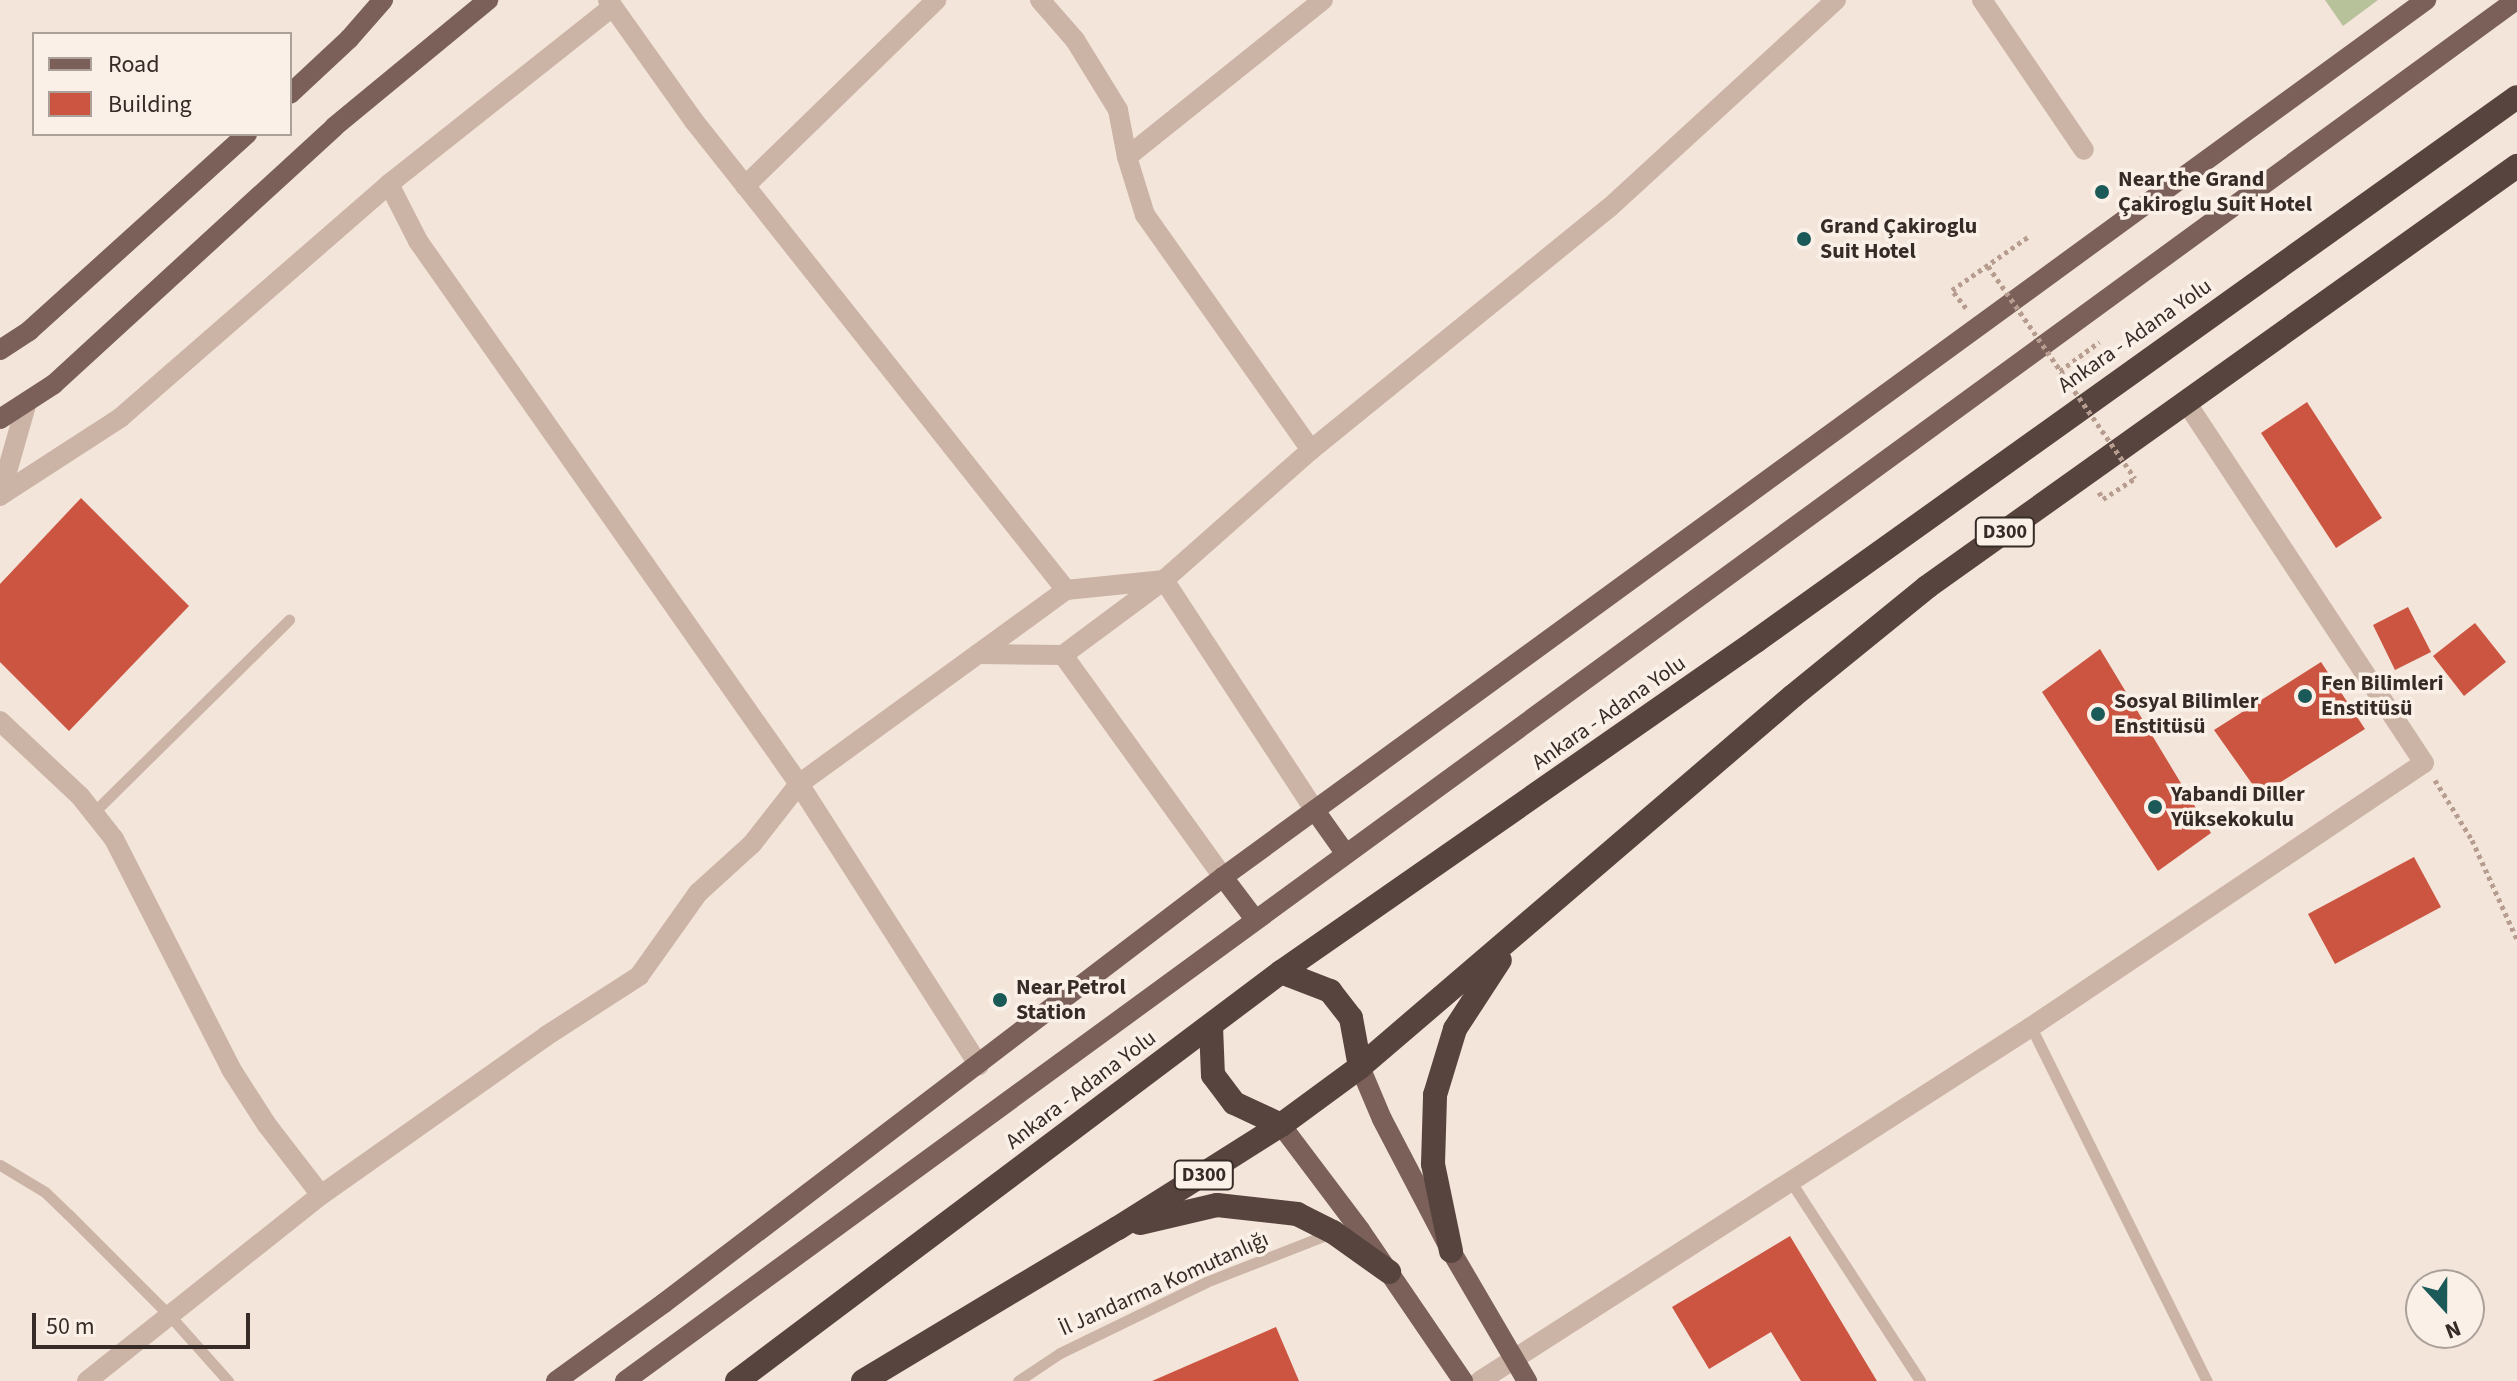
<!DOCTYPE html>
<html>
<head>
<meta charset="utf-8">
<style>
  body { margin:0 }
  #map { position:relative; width:2517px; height:1381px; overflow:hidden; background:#f3e5da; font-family:"Source Sans 3",sans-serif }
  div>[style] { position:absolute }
  .green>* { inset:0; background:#b8c29a }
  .building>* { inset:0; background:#cb5540 }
  .path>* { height:5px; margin-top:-2.5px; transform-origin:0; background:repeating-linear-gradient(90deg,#b79d90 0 4px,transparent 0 8px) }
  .lane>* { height:11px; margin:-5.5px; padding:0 5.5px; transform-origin:5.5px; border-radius:5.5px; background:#cbb3a6 }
  .street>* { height:20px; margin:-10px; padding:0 10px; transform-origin:10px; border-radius:10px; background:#cbb3a6 }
  .primary>* { height:20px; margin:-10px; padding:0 10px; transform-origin:10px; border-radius:10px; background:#7a6058 }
  .highway>* { height:24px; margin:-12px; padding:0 12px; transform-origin:12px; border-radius:12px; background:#58443e }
  .path-bridge>* { height:5px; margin-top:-2.5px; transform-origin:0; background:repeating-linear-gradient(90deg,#b79d90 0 4px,transparent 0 8px) }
  .dots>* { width:22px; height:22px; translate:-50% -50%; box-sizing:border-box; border:4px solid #faf0e7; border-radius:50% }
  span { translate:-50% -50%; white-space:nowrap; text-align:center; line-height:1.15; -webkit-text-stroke:7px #faf0e7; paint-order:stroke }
  .shield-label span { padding:2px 6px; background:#faf0e7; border:2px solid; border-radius:6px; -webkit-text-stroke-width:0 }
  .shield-label { font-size:20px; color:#372b27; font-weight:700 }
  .poi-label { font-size:22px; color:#372b27; font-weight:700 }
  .left { translate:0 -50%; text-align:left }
  .street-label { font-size:22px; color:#372b27 }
  .legend { position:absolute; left:32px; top:32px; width:260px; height:104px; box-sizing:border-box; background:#faf0e7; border:2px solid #aca19a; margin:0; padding:10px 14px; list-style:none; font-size:24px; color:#372b27 }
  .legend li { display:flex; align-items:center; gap:16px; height:40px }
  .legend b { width:40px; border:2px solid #aca19a }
  .north { position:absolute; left:2405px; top:1269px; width:80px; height:80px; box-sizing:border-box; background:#faf0e7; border:2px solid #aca19a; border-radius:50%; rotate:159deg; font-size:22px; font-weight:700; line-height:32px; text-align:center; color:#372b27 }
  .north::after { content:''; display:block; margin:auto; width:28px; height:36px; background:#1b5a58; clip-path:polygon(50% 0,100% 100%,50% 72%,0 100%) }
  .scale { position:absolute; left:32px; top:1313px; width:218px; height:36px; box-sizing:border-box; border:4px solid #372b27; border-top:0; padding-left:10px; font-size:24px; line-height:28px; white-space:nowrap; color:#372b27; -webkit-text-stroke:6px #faf0e7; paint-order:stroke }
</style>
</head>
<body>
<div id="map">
  <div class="green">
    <div style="clip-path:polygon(2325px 0,2378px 0,2343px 26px)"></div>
  </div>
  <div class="building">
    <div style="clip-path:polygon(2307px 402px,2382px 518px,2336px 548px,2261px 433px)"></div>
    <div style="clip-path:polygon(81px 498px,189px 606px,69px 731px,0 662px,0 584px)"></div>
    <div style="clip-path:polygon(2408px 607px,2431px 652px,2395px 670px,2373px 625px)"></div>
    <div style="clip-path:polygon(2475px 623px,2506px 662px,2464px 696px,2433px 656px)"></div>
    <div style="clip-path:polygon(2100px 649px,2211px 833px,2158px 871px,2042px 692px)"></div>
    <div style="clip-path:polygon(2321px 662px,2365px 729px,2260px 795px,2214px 730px)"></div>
    <div style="clip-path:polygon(2414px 857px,2441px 907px,2335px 964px,2308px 914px)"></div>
    <div style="clip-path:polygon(1790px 1236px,1877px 1381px,1801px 1381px,1771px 1332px,1709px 1369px,1672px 1307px)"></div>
    <div style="clip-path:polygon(1276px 1327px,1299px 1381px,1152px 1381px)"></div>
  </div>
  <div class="path">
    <div style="left:1966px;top:308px;width:23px;rotate:-128deg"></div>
    <div style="left:1952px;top:290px;width:93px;rotate:-34.9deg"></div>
    <div style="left:2060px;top:371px;width:49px;rotate:-36.6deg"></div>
    <div style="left:2099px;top:492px;width:8px;rotate:60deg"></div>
    <div style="left:2103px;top:499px;width:38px;rotate:-33deg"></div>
    <div style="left:2435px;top:780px;width:70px;rotate:58.3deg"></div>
    <div style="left:2472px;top:840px;width:109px;rotate:65.6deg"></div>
  </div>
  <div class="lane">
    <div style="left:94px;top:812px;width:274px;rotate:-44.6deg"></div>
    <div style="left:2031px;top:1027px;width:395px;rotate:63.6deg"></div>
    <div style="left:0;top:1165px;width:52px;rotate:31deg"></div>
    <div style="left:45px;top:1192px;width:32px;rotate:44deg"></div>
    <div style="left:68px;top:1214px;width:146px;rotate:45deg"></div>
    <div style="left:171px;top:1317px;width:86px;rotate:48.3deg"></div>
    <div style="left:1791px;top:1182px;width:237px;rotate:57deg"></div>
    <div style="left:1018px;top:1381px;width:50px;rotate:-33.7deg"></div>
    <div style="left:1060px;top:1353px;width:162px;rotate:-25.9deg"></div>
    <div style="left:1206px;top:1282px;width:134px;rotate:-21.4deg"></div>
  </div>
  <div class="street">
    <div style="left:608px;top:0;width:148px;rotate:54.6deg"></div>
    <div style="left:694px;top:121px;width:599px;rotate:51.58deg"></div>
    <div style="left:1040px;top:0;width:53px;rotate:48.8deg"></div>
    <div style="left:1075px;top:40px;width:82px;rotate:58.4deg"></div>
    <div style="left:1118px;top:110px;width:48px;rotate:79.2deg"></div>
    <div style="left:1982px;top:0;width:181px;rotate:55.8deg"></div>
    <div style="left:389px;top:184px;width:64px;rotate:63deg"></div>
    <div style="left:418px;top:241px;width:663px;rotate:54.94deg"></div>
    <div style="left:799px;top:784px;width:334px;rotate:57.4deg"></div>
    <div style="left:745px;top:186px;width:267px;rotate:-44.2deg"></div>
    <div style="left:1311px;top:450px;width:288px;rotate:-125.2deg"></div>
    <div style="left:1145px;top:215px;width:61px;rotate:-107.2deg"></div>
    <div style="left:1127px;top:157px;width:251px;rotate:-38.7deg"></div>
    <div style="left:1px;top:495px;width:142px;rotate:-32.9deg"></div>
    <div style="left:120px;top:418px;width:357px;rotate:-41deg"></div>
    <div style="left:389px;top:184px;width:285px;rotate:-38.4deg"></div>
    <div style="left:0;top:496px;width:98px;rotate:-74deg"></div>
    <div style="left:978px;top:654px;width:85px;rotate:0.7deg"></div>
    <div style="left:1063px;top:655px;width:126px;rotate:-36.6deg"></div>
    <div style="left:1164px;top:580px;width:196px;rotate:-41.5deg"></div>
    <div style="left:1311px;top:450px;width:384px;rotate:-39.1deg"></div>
    <div style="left:1609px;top:208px;width:308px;rotate:-42.5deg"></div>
    <div style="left:1063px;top:655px;width:274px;rotate:54.2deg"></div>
    <div style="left:0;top:721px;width:110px;rotate:43.2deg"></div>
    <div style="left:80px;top:796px;width:55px;rotate:51.7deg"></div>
    <div style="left:114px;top:839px;width:258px;rotate:63deg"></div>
    <div style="left:231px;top:1069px;width:67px;rotate:57.3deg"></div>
    <div style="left:267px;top:1125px;width:88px;rotate:52.4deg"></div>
    <div style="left:87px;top:1381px;width:299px;rotate:-38.5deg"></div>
    <div style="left:321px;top:1195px;width:276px;rotate:-35.2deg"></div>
    <div style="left:546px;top:1036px;width:111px;rotate:-32.8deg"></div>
    <div style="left:639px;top:976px;width:102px;rotate:-54.6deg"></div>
    <div style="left:698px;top:893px;width:73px;rotate:-42.2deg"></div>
    <div style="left:752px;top:844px;width:76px;rotate:-51.9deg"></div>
    <div style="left:799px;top:784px;width:330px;rotate:-36deg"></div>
    <div style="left:1066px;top:590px;width:99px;rotate:-5.8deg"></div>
    <div style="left:1164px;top:580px;width:277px;rotate:56.8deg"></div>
    <div style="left:1480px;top:1381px;width:655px;rotate:-32.72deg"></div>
    <div style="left:2031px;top:1027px;width:473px;rotate:-33.9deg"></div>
    <div style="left:2424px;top:763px;width:430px;rotate:-123.4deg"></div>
  </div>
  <div class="primary">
    <div style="left:290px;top:94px;width:81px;rotate:-43deg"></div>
    <div style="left:349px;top:39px;width:52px;rotate:-48.9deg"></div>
    <div style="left:0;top:350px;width:35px;rotate:-33deg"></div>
    <div style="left:29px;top:331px;width:294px;rotate:-42.1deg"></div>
    <div style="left:0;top:419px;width:64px;rotate:-32.9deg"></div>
    <div style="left:54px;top:384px;width:380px;rotate:-42.5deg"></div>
    <div style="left:334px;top:127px;width:200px;rotate:-39.5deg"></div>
    <div style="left:1316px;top:812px;width:50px;rotate:54.7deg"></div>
    <div style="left:1223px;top:877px;width:51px;rotate:52.9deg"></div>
    <div style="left:1360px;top:1067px;width:56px;rotate:67.1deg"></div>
    <div style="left:1382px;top:1119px;width:149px;rotate:62.4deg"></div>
    <div style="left:1451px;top:1251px;width:151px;rotate:59.7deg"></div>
    <div style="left:1281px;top:1125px;width:131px;rotate:53deg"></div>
    <div style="left:1360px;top:1230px;width:183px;rotate:55.7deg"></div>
    <div style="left:556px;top:1381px;width:133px;rotate:-35.8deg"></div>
    <div style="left:664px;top:1303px;width:703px;rotate:-37.31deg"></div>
    <div style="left:1223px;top:877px;width:1489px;rotate:-36.09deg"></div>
    <div style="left:625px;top:1381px;width:2342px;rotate:-36.14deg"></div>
  </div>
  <div class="highway">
    <div style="left:1281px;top:972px;width:53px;rotate:21.2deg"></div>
    <div style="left:1330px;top:991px;width:34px;rotate:52deg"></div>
    <div style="left:1351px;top:1018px;width:50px;rotate:79.6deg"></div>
    <div style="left:1211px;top:1026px;width:49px;rotate:87.7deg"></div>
    <div style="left:1213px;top:1075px;width:35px;rotate:53deg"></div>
    <div style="left:1234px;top:1103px;width:52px;rotate:25.1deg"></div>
    <div style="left:1140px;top:1223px;width:79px;rotate:-13.2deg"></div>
    <div style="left:1217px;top:1205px;width:81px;rotate:6.4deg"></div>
    <div style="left:1297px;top:1214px;width:40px;rotate:26.6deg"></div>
    <div style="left:1333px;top:1232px;width:69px;rotate:35.5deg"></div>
    <div style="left:1451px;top:1251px;width:89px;rotate:-101.7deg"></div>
    <div style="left:1433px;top:1164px;width:69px;rotate:-88.3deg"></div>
    <div style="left:1435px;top:1095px;width:69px;rotate:-73.1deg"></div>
    <div style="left:1455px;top:1029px;width:82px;rotate:-56.9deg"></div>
    <div style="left:737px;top:1381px;width:681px;rotate:-36.94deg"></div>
    <div style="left:1281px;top:972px;width:579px;rotate:-34.87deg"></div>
    <div style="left:1756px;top:641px;width:935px;rotate:-35.56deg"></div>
    <div style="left:863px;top:1381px;width:297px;rotate:-31deg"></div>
    <div style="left:1118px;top:1228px;width:193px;rotate:-32.3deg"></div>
    <div style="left:1281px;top:1125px;width:98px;rotate:-36.3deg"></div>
    <div style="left:1360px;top:1067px;width:570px;rotate:-40.59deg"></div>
    <div style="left:1793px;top:696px;width:173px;rotate:-39.1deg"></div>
    <div style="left:1927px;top:587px;width:725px;rotate:-35.51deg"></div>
  </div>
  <div class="path-bridge">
    <div style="left:1988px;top:266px;width:258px;rotate:55.3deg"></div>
  </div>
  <div class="dots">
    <div style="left:2102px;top:192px;background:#1b5a58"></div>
    <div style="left:1804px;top:239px;background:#1b5a58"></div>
    <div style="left:2305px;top:696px;background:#1b5a58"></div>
    <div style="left:2098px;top:714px;background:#1b5a58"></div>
    <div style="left:2155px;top:807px;background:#1b5a58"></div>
    <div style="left:1000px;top:1000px;background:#1b5a58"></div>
  </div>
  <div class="shield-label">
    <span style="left:2005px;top:532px">D300</span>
    <span style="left:1204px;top:1175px">D300</span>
  </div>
  <div class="poi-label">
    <span class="left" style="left:2118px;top:192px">Near the Grand<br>Çakiroglu Suit Hotel</span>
    <span class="left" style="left:1820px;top:239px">Grand Çakiroglu<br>Suit Hotel</span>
    <span class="left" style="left:2321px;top:696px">Fen Bilimleri<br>Enstitüsü</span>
    <span class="left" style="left:2114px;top:714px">Sosyal Bilimler<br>Enstitüsü</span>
    <span class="left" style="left:2171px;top:807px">Yabandi Diller<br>Yüksekokulu</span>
    <span class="left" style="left:1016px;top:1000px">Near Petrol<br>Station</span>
  </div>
  <div class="street-label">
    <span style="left:2135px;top:336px;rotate:-35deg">Ankara - Adana Yolu</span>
    <span style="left:1609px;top:713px;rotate:-35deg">Ankara - Adana Yolu</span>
    <span style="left:1081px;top:1090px;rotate:-37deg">Ankara - Adana Yolu</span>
    <span style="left:1164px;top:1284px;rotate:-24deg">İl Jandarma Komutanlığı</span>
  </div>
  <ul class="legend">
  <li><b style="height:10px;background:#7a6058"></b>Road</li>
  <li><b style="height:22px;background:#cb5540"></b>Building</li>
  </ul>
  <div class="north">N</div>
  <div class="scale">50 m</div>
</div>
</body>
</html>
